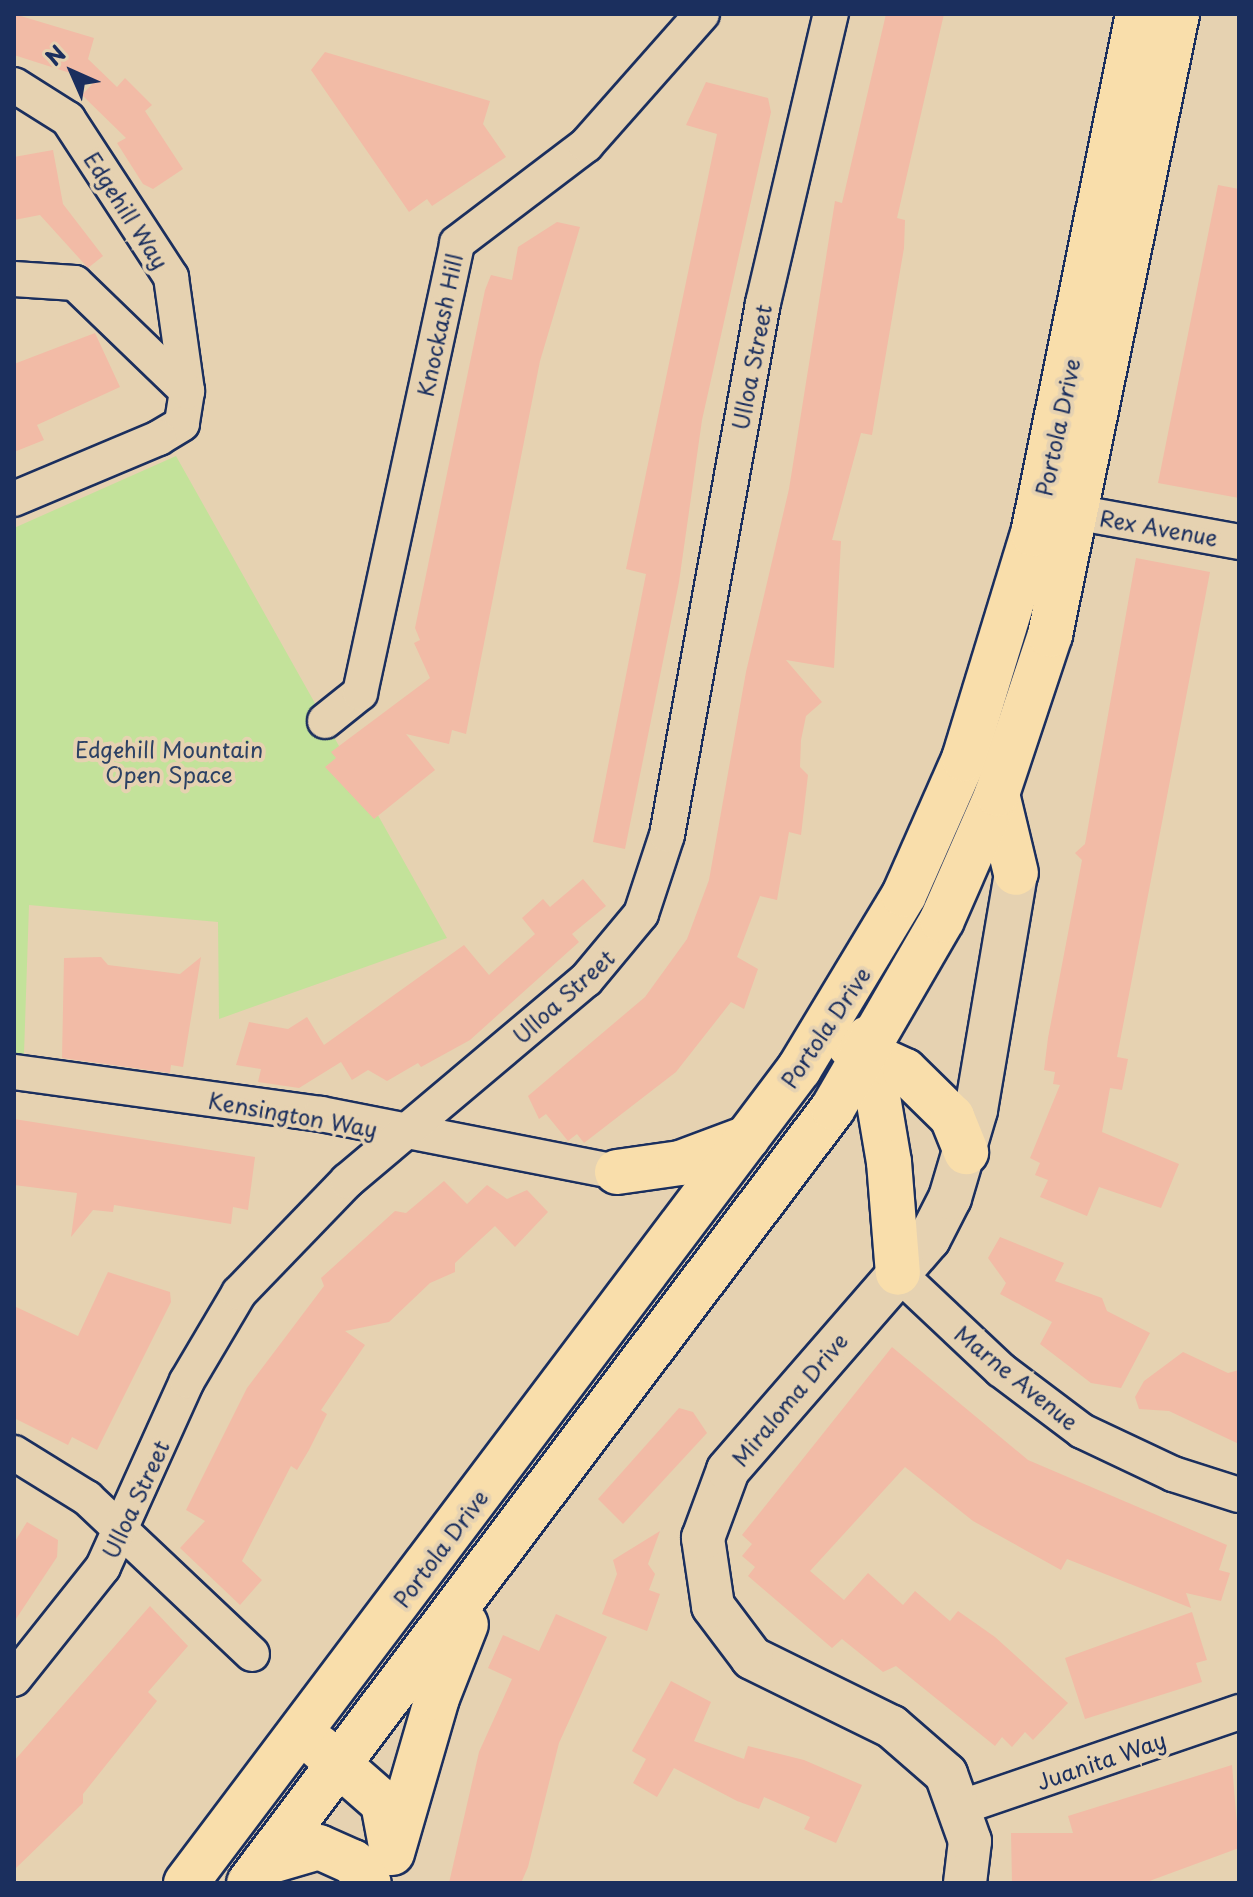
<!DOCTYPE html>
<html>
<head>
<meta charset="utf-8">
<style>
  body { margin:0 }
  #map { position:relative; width:1253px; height:1897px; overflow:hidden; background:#e6d2b1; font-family:"Playpen Sans",sans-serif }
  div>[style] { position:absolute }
  .green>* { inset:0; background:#c3e29a }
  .building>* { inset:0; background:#f2bba6 }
  .roads { filter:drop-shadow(2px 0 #1b2f5e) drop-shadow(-2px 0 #1b2f5e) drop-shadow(0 2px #1b2f5e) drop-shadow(0 -2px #1b2f5e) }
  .minor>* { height:34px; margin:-17px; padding:0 17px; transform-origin:17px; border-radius:17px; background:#e6d2b1 }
  .tertiary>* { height:42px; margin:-21px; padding:0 21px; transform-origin:21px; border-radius:21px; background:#e6d2b1 }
  .primary>* { height:44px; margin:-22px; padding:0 22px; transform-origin:22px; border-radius:22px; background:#f9deab }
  span { translate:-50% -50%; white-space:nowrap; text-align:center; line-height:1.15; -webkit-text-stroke:8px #e6d2b1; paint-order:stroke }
  .street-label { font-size:22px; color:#1b2f5e }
  .park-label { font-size:22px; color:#2c4164 }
  .frame { position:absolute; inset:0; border:16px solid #1b2f5e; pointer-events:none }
  .north { position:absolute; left:32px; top:32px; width:80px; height:80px; -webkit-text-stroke:6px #e6d2b1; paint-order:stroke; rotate:315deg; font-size:22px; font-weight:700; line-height:32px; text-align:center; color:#1b2f5e }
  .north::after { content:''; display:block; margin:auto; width:28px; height:36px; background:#1b2f5e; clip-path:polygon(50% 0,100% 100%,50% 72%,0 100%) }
</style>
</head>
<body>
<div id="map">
  <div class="green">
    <div style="clip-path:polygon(176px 456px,447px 938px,219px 1019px,218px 922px,29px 905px,24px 1054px,14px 1053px,14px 528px)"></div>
  </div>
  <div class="building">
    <div style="clip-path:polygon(14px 14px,94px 38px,88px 59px,117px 87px,125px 78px,152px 105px,145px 111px,183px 169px,153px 189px,143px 184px,117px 143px,126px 138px,82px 95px,95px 81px,14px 55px)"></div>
    <div style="clip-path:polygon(886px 14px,944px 14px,897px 218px,905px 220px,904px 248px,872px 435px,861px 433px,832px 540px,841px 541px,834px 668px,786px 660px,822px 702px,806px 716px,801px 740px,800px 767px,808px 775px,801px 835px,789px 832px,777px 900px,760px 896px,737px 957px,758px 969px,744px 1009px,731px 1002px,676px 1072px,584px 1143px,577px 1134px,568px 1141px,546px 1114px,539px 1119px,528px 1096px,645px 997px,687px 939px,709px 880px,746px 672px,789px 489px,835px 201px,842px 203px)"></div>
    <div style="clip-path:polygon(325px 52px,490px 101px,483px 124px,506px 157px,432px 206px,427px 199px,409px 212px,311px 70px)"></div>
    <div style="clip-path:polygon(706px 82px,768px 98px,771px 112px,702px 420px,679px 582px,625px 849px,593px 842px,646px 574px,626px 569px,717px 134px,686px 125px)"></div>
    <div style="clip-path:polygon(53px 150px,63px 204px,103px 256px,88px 268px,40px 215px,14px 220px,14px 157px)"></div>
    <div style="clip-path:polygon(1218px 185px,1239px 189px,1239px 498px,1158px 483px)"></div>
    <div style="clip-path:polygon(557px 222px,580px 227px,540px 361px,466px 734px,452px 730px,449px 744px,406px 734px,435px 770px,374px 819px,325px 767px,336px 758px,331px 752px,430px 678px,414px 643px,420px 640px,415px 628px,485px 290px,491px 275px,512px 280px,518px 247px)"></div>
    <div style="clip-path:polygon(95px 333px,120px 387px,37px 425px,44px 440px,14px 452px,14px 364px)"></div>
    <div style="clip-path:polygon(1136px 558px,1210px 572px,1117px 1057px,1128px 1059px,1122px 1090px,1110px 1088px,1102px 1132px,1179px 1164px,1161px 1208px,1099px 1187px,1087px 1216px,1040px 1197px,1048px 1180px,1035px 1175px,1040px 1163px,1030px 1158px,1060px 1085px,1053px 1084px,1055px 1072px,1044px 1070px,1048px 1038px,1082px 860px,1075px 853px,1085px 844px)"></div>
    <div style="clip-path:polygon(583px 879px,606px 906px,572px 934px,579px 942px,470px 1040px,421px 1067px,418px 1063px,387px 1081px,368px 1070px,352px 1080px,341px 1062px,299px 1088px,258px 1082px,261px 1069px,236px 1065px,249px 1022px,288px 1029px,307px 1017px,324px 1045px,464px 945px,489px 975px,535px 934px,522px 918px,543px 899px,550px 907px)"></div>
    <div style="clip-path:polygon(101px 957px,108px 965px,180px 974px,201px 957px,183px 1067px,171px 1065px,170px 1073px,62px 1058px,64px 958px)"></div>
    <div style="clip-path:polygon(14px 1119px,255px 1157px,248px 1210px,233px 1207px,231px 1224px,114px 1205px,113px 1212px,93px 1210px,71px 1237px,77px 1193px,14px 1185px)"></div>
    <div style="clip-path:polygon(444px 1181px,467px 1204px,487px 1185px,507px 1199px,527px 1190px,548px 1212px,515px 1247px,495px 1226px,455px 1263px,455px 1272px,430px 1283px,389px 1322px,345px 1331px,365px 1345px,321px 1410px,327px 1414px,309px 1450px,297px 1470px,291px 1466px,242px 1561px,262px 1580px,240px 1605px,180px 1548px,205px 1521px,186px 1510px,247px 1388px,324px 1286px,321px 1278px,395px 1211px,406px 1213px)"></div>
    <div style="clip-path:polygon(1000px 1237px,1064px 1263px,1055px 1281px,1102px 1298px,1107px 1311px,1150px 1333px,1121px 1388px,1091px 1383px,1040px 1344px,1052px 1322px,1000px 1294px,1006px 1283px,988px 1258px)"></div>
    <div style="clip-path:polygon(108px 1272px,170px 1292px,171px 1302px,97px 1450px,72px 1437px,68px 1445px,14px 1418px,14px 1306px,78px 1336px)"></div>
    <div style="clip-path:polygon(892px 1347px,1028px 1460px,1227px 1545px,1219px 1570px,1230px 1573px,1221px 1601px,1186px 1593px,1191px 1608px,1067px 1559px,1061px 1570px,973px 1521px,905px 1467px,810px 1571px,844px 1600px,868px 1573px,903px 1605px,915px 1591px,950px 1621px,958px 1611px,995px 1637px,1068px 1703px,1033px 1740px,1025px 1732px,1012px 1747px,1002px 1737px,995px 1746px,896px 1666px,883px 1672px,842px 1639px,832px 1648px,748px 1576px,755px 1567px,742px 1556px,752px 1544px,742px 1535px)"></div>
    <div style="clip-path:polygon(1183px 1352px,1228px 1373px,1239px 1370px,1239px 1444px,1169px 1411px,1139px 1409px,1135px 1397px,1144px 1381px)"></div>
    <div style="clip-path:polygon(679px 1408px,693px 1412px,707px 1433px,623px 1524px,598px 1499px)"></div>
    <div style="clip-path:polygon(27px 1522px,58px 1540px,57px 1557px,14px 1622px,14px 1543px)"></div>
    <div style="clip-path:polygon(660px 1531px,648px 1564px,655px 1574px,649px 1590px,660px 1594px,647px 1631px,602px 1614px,617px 1574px,613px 1560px)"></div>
    <div style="clip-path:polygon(150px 1606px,188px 1646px,148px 1692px,157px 1701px,83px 1794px,83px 1803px,14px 1870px,14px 1761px)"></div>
    <div style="clip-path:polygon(1192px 1612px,1207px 1660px,1196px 1663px,1202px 1682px,1085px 1719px,1065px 1658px)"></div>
    <div style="clip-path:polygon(556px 1614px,607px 1637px,559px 1743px,528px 1867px,521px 1883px,449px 1883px,479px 1752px,512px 1679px,488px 1668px,503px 1635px,539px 1651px)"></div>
    <div style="clip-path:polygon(671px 1681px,711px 1702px,694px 1741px,744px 1759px,748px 1746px,804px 1760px,862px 1785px,836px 1843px,804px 1829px,810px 1817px,764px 1797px,759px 1809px,737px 1801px,674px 1768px,657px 1797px,633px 1783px,646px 1759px,632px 1751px)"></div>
    <div style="clip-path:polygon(1232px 1765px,1239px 1848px,1144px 1883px,1012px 1883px,1011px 1833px,1073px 1833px,1068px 1816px)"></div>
  </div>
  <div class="roads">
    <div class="minor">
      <div style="left:14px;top:85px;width:64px;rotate:32.2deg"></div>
      <div style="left:68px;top:119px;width:189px;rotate:56.9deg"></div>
      <div style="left:171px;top:277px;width:115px;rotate:82deg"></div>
      <div style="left:187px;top:391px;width:33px;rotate:99deg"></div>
      <div style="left:182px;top:424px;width:27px;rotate:149deg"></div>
      <div style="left:159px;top:438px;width:157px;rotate:157.2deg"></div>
      <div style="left:14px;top:279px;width:61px;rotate:3.8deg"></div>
      <div style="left:75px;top:283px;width:156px;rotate:44deg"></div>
      <div style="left:1080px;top:513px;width:162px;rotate:10.3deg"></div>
      <div style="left:325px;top:721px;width:45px;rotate:-38.7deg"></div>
      <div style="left:360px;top:693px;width:460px;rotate:-77.8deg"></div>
      <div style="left:457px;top:243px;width:162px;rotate:-37.2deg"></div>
      <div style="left:586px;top:145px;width:175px;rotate:-48.5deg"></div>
      <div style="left:14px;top:1072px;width:310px;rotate:7.8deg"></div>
      <div style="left:321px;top:1114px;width:302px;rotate:11.1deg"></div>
      <div style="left:898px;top:1273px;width:141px;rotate:43.3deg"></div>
      <div style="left:1001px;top:1370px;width:101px;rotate:37deg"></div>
      <div style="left:1082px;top:1431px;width:101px;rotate:25.3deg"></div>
      <div style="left:1173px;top:1474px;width:69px;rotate:17.7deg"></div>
      <div style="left:14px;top:1453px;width:86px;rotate:31.7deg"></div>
      <div style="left:87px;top:1498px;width:227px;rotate:43.4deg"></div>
      <div style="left:14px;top:1679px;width:143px;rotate:-51.5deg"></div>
      <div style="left:103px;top:1567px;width:204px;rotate:-65.7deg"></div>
      <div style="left:187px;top:1381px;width:102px;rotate:-59.4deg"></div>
      <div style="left:239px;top:1293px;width:156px;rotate:-46deg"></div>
      <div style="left:347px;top:1181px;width:312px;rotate:-40.1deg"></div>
      <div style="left:586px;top:980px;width:86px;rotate:-50.2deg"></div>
      <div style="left:641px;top:914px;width:83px;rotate:-71.8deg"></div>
      <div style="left:667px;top:835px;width:541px;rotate:-79.77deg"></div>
      <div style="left:763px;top:303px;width:297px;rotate:-76.8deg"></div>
      <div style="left:962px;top:1807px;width:293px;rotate:-18.9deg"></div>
    </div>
    <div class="tertiary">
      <div style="left:965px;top:1883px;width:42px;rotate:-83.2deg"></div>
      <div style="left:970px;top:1841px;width:71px;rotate:-109.7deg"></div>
      <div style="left:946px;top:1774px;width:72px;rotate:-139deg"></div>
      <div style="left:892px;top:1727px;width:156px;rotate:-153.8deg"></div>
      <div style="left:752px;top:1658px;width:65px;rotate:-126.9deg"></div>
      <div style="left:713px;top:1606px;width:69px;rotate:-98.4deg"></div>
      <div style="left:703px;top:1538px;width:72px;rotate:-69.8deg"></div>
      <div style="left:728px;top:1470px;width:306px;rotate:-49deg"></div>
      <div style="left:929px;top:1239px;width:46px;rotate:-62.9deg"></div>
      <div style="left:950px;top:1198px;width:92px;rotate:-73.5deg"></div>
      <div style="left:976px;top:1110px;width:240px;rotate:-80.4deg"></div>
    </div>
    <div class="primary">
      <div style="left:997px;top:794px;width:81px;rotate:76.5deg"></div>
      <div style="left:868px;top:1038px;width:126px;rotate:80.4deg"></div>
      <div style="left:889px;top:1162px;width:111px;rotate:85.4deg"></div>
      <div style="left:850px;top:1046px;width:60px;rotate:24.4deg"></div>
      <div style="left:905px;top:1071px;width:66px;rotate:44.4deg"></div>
      <div style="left:952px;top:1117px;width:38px;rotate:68deg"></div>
      <div style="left:617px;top:1172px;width:64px;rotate:-8.1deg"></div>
      <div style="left:680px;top:1163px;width:72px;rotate:-20.5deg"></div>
      <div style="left:319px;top:1747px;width:85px;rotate:41.2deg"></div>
      <div style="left:383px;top:1803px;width:49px;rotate:79.4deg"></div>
      <div style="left:392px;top:1853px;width:161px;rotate:-73.8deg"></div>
      <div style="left:437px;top:1698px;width:79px;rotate:-68.6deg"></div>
      <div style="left:264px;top:1863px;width:57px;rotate:-16.2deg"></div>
      <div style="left:319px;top:1847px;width:37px;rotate:24deg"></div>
      <div style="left:353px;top:1862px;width:26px;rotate:53deg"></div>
      <div style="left:186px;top:1883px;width:1019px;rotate:-53.02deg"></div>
      <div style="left:799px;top:1069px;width:203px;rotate:-58.9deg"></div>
      <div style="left:904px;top:895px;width:149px;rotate:-66.2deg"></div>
      <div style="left:964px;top:759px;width:235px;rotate:-73deg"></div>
      <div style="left:1033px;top:534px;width:530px;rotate:-78.58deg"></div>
      <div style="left:249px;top:1883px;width:970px;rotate:-53deg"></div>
      <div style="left:833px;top:1108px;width:217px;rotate:-59.9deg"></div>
      <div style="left:942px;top:920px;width:137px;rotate:-66.4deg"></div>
      <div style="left:997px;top:794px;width:168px;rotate:-71.6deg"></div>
      <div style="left:1050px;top:635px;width:634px;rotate:-78.44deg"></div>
    </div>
  </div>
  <div class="street-label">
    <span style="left:127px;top:210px;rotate:57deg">Edgehill Way</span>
    <span style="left:439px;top:325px;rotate:-78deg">Knockash Hill</span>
    <span style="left:751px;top:367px;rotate:-79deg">Ulloa Street</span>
    <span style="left:1057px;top:427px;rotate:-78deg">Portola Drive</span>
    <span style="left:1159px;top:527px;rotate:10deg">Rex Avenue</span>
    <span style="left:563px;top:996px;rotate:-42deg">Ulloa Street</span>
    <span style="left:825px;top:1027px;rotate:-56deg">Portola Drive</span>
    <span style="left:293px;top:1114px;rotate:10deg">Kensington Way</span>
    <span style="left:1017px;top:1377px;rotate:39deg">Marne Avenue</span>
    <span style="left:789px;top:1399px;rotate:-50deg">Miraloma Drive</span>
    <span style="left:135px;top:1499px;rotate:-65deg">Ulloa Street</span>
    <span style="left:440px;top:1548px;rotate:-53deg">Portola Drive</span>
    <span style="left:1101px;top:1760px;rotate:-19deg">Juanita Way</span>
  </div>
  <div class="park-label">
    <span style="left:169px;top:761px">Edgehill Mountain<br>Open Space</span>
  </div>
  <div class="frame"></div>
  <div class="north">N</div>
</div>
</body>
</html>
